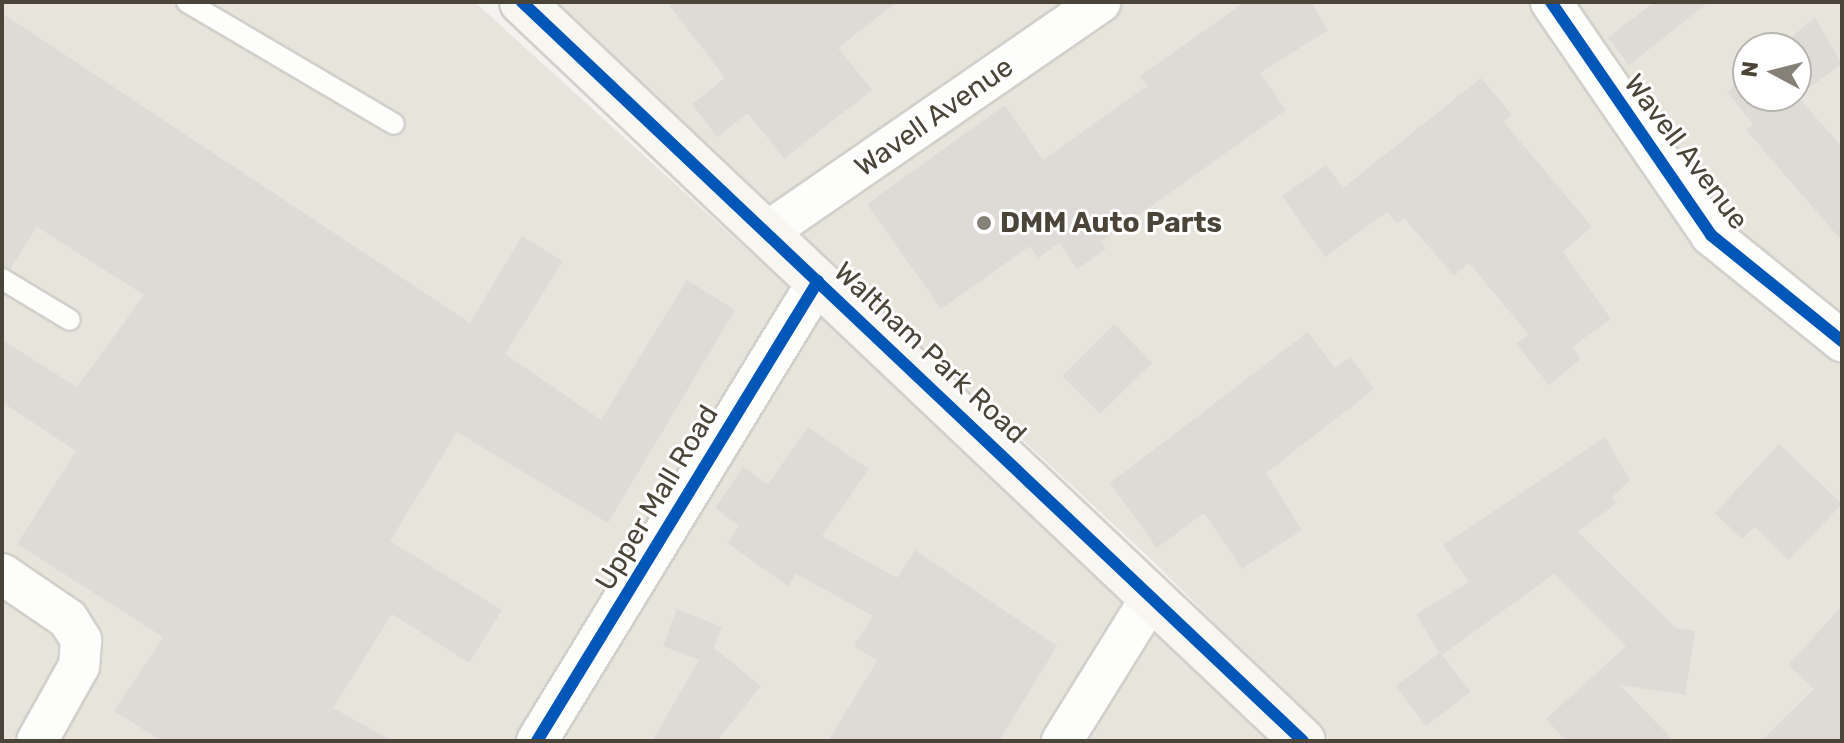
<!DOCTYPE html>
<html>
<head>
<meta charset="utf-8">
<style>
  body { margin:0 }
  #map { position:relative; width:1844px; height:743px; overflow:hidden; background:#f4f2ee; font-family:Rubik,sans-serif }
  div>[style] { position:absolute }
  .residential>* { inset:0; background:#e7e4dc }
  .building>* { inset:0; background:#dedbd6 }
  .roads { filter:drop-shadow(2px 0 #d2d0cb) drop-shadow(-2px 0 #d2d0cb) drop-shadow(0 2px #d2d0cb) drop-shadow(0 -2px #d2d0cb) }
  .lane>* { height:20px; margin:-10px; padding:0 10px; transform-origin:10px; border-radius:10px; background:#fdfdfc }
  .street>* { height:40px; margin:-20px; padding:0 20px; transform-origin:20px; border-radius:20px; background:#fdfdfc }
  .secondary>* { height:44px; margin:-22px; padding:0 22px; transform-origin:22px; border-radius:22px; background:#f7f6f1 }
  .cycleway>* { height:12px; margin:-6px; padding:0 6px; transform-origin:6px; border-radius:6px; background:#0057b8 }
  .dots>* { width:22px; height:22px; translate:-50% -50%; box-sizing:border-box; border:4px solid #fff; border-radius:50% }
  span { translate:-50% -50%; white-space:nowrap; text-align:center; line-height:1.15; -webkit-text-stroke:6px #fff; paint-order:stroke }
  .street-label { font-size:28px; color:#4b4439 }
  .poi-label { font-size:28px; color:#4b4439; font-weight:700 }
  .left { translate:0 -50%; text-align:left }
  .frame { position:absolute; inset:0; border:4px solid #4b4439; pointer-events:none }
  .north { position:absolute; left:1732px; top:32px; width:80px; height:80px; box-sizing:border-box; background:#fff; border:2px solid #b7b4b0; border-radius:50%; rotate:277deg; font-size:22px; font-weight:700; line-height:32px; text-align:center; color:#4b4439 }
  .north::after { content:''; display:block; margin:auto; width:28px; height:36px; background:#868178; clip-path:polygon(50% 0,100% 100%,50% 72%,0 100%) }
</style>
</head>
<body>
<div id="map">
  <div class="residential">
    <div style="clip-path:polygon(2px 2px,475px 2px,1288px 741px,2px 741px)"></div>
    <div style="clip-path:polygon(evenodd,553px 2px,1842px 2px,1842px 741px,1331px 741px,1159px 567px,553px 2px,1748px 48px,1796px 48px,1796px 96px,1748px 96px,1748px 48px)"></div>
  </div>
  <div class="building">
    <div style="clip-path:polygon(667px 2px,897px 2px,838px 48px,872px 90px,784px 159px,748px 113px,717px 137px,692px 104px,725px 78px)"></div>
    <div style="clip-path:polygon(1245px 2px,1311px 2px,1328px 30px,1260px 73px,1286px 110px,1101px 242px,1106px 249px,1077px 269px,1059px 243px,1038px 258px,1030px 246px,941px 309px,867px 204px,1005px 105px,1043px 160px,1147px 86px,1140px 76px)"></div>
    <div style="clip-path:polygon(1654px 2px,1709px 2px,1629px 65px,1608px 38px)"></div>
    <div style="clip-path:polygon(2px 13px,470px 323px,522px 236px,563px 261px,505px 354px,601px 420px,687px 280px,735px 310px,608px 523px,457px 432px,390px 541px,502px 610px,469px 663px,392px 614px,333px 708px,393px 741px,161px 741px,114px 711px,163px 637px,17px 544px,76px 451px,2px 402px,2px 340px,77px 387px,144px 295px,37px 227px,10px 269px,2px 266px)"></div>
    <div style="clip-path:polygon(1815px 17px,1842px 64px,1797px 96px,1842px 147px,1842px 241px,1746px 130px,1753px 124px,1727px 92px,1748px 74px,1748px 96px,1796px 96px,1796px 48px,1779px 48px)"></div>
    <div style="clip-path:polygon(1481px 78px,1512px 115px,1504px 122px,1592px 227px,1563px 252px,1611px 319px,1572px 347px,1581px 359px,1549px 385px,1516px 344px,1528px 334px,1469px 263px,1454px 276px,1404px 218px,1397px 224px,1387px 212px,1325px 257px,1282px 196px,1326px 165px,1343px 188px)"></div>
    <div style="clip-path:polygon(1114px 324px,1152px 363px,1100px 414px,1062px 376px)"></div>
    <div style="clip-path:polygon(1308px 332px,1335px 368px,1350px 357px,1374px 389px,1266px 473px,1302px 530px,1242px 569px,1204px 513px,1157px 548px,1110px 483px)"></div>
    <div style="clip-path:polygon(808px 427px,869px 469px,822px 536px,897px 578px,915px 550px,1057px 646px,999px 741px,828px 741px,877px 661px,854px 646px,873px 616px,796px 574px,788px 586px,727px 543px,739px 526px,715px 508px,743px 467px,768px 484px)"></div>
    <div style="clip-path:polygon(1605px 437px,1630px 480px,1612px 497px,1617px 503px,1578px 532px,1676px 628px,1695px 631px,1685px 695px,1620px 685px,1674px 741px,1566px 741px,1546px 719px,1626px 646px,1554px 574px,1442px 655px,1471px 692px,1426px 726px,1396px 686px,1439px 653px,1416px 614px,1469px 582px,1443px 545px)"></div>
    <div style="clip-path:polygon(1779px 444px,1842px 504px,1789px 560px,1755px 527px,1742px 539px,1715px 513px)"></div>
    <div style="clip-path:polygon(1842px 606px,1842px 741px,1761px 741px,1814px 689px,1788px 665px)"></div>
    <div style="clip-path:polygon(677px 609px,722px 627px,714px 648px,761px 686px,717px 741px,652px 741px,699px 660px,663px 646px)"></div>
  </div>
  <div class="roads">
    <div class="lane">
      <div style="left:187px;top:2px;width:240px;rotate:30.5deg"></div>
      <div style="left:2px;top:279px;width:79px;rotate:31.1deg"></div>
    </div>
    <div class="street">
      <div style="left:1551px;top:2px;width:283px;rotate:55.5deg"></div>
      <div style="left:1711px;top:235px;width:169px;rotate:39deg"></div>
      <div style="left:767px;top:232px;width:405px;rotate:-34.6deg"></div>
      <div style="left:2px;top:574px;width:80px;rotate:34.3deg"></div>
      <div style="left:68px;top:619px;width:25px;rotate:58deg"></div>
      <div style="left:81px;top:640px;width:26px;rotate:94deg"></div>
      <div style="left:79px;top:666px;width:86px;rotate:119.2deg"></div>
      <div style="left:537px;top:741px;width:539px;rotate:-58.58deg"></div>
      <div style="left:1062px;top:741px;width:171px;rotate:-58.2deg"></div>
    </div>
    <div class="secondary">
      <div style="left:522px;top:2px;width:1075px;rotate:43.42deg"></div>
    </div>
  </div>
  <div class="cycleway">
    <div style="left:522px;top:2px;width:1075px;rotate:43.42deg"></div>
    <div style="left:1551px;top:2px;width:283px;rotate:55.5deg"></div>
    <div style="left:1711px;top:235px;width:169px;rotate:39deg"></div>
    <div style="left:537px;top:741px;width:539px;rotate:-58.58deg"></div>
  </div>
  <div class="dots">
    <div style="left:984px;top:223px;background:#868178"></div>
  </div>
  <div class="street-label">
    <span style="left:934px;top:117px;rotate:-35deg">Wavell Avenue</span>
    <span style="left:1686px;top:152px;rotate:53deg">Wavell Avenue</span>
    <span style="left:930px;top:353px;rotate:43deg">Waltham Park Road</span>
    <span style="left:657px;top:498px;rotate:-59deg">Upper Mall Road</span>
  </div>
  <div class="poi-label">
    <span class="left" style="left:1000px;top:223px">DMM Auto Parts</span>
  </div>
  <div class="frame"></div>
  <div class="north">N</div>
</div>
</body>
</html>
